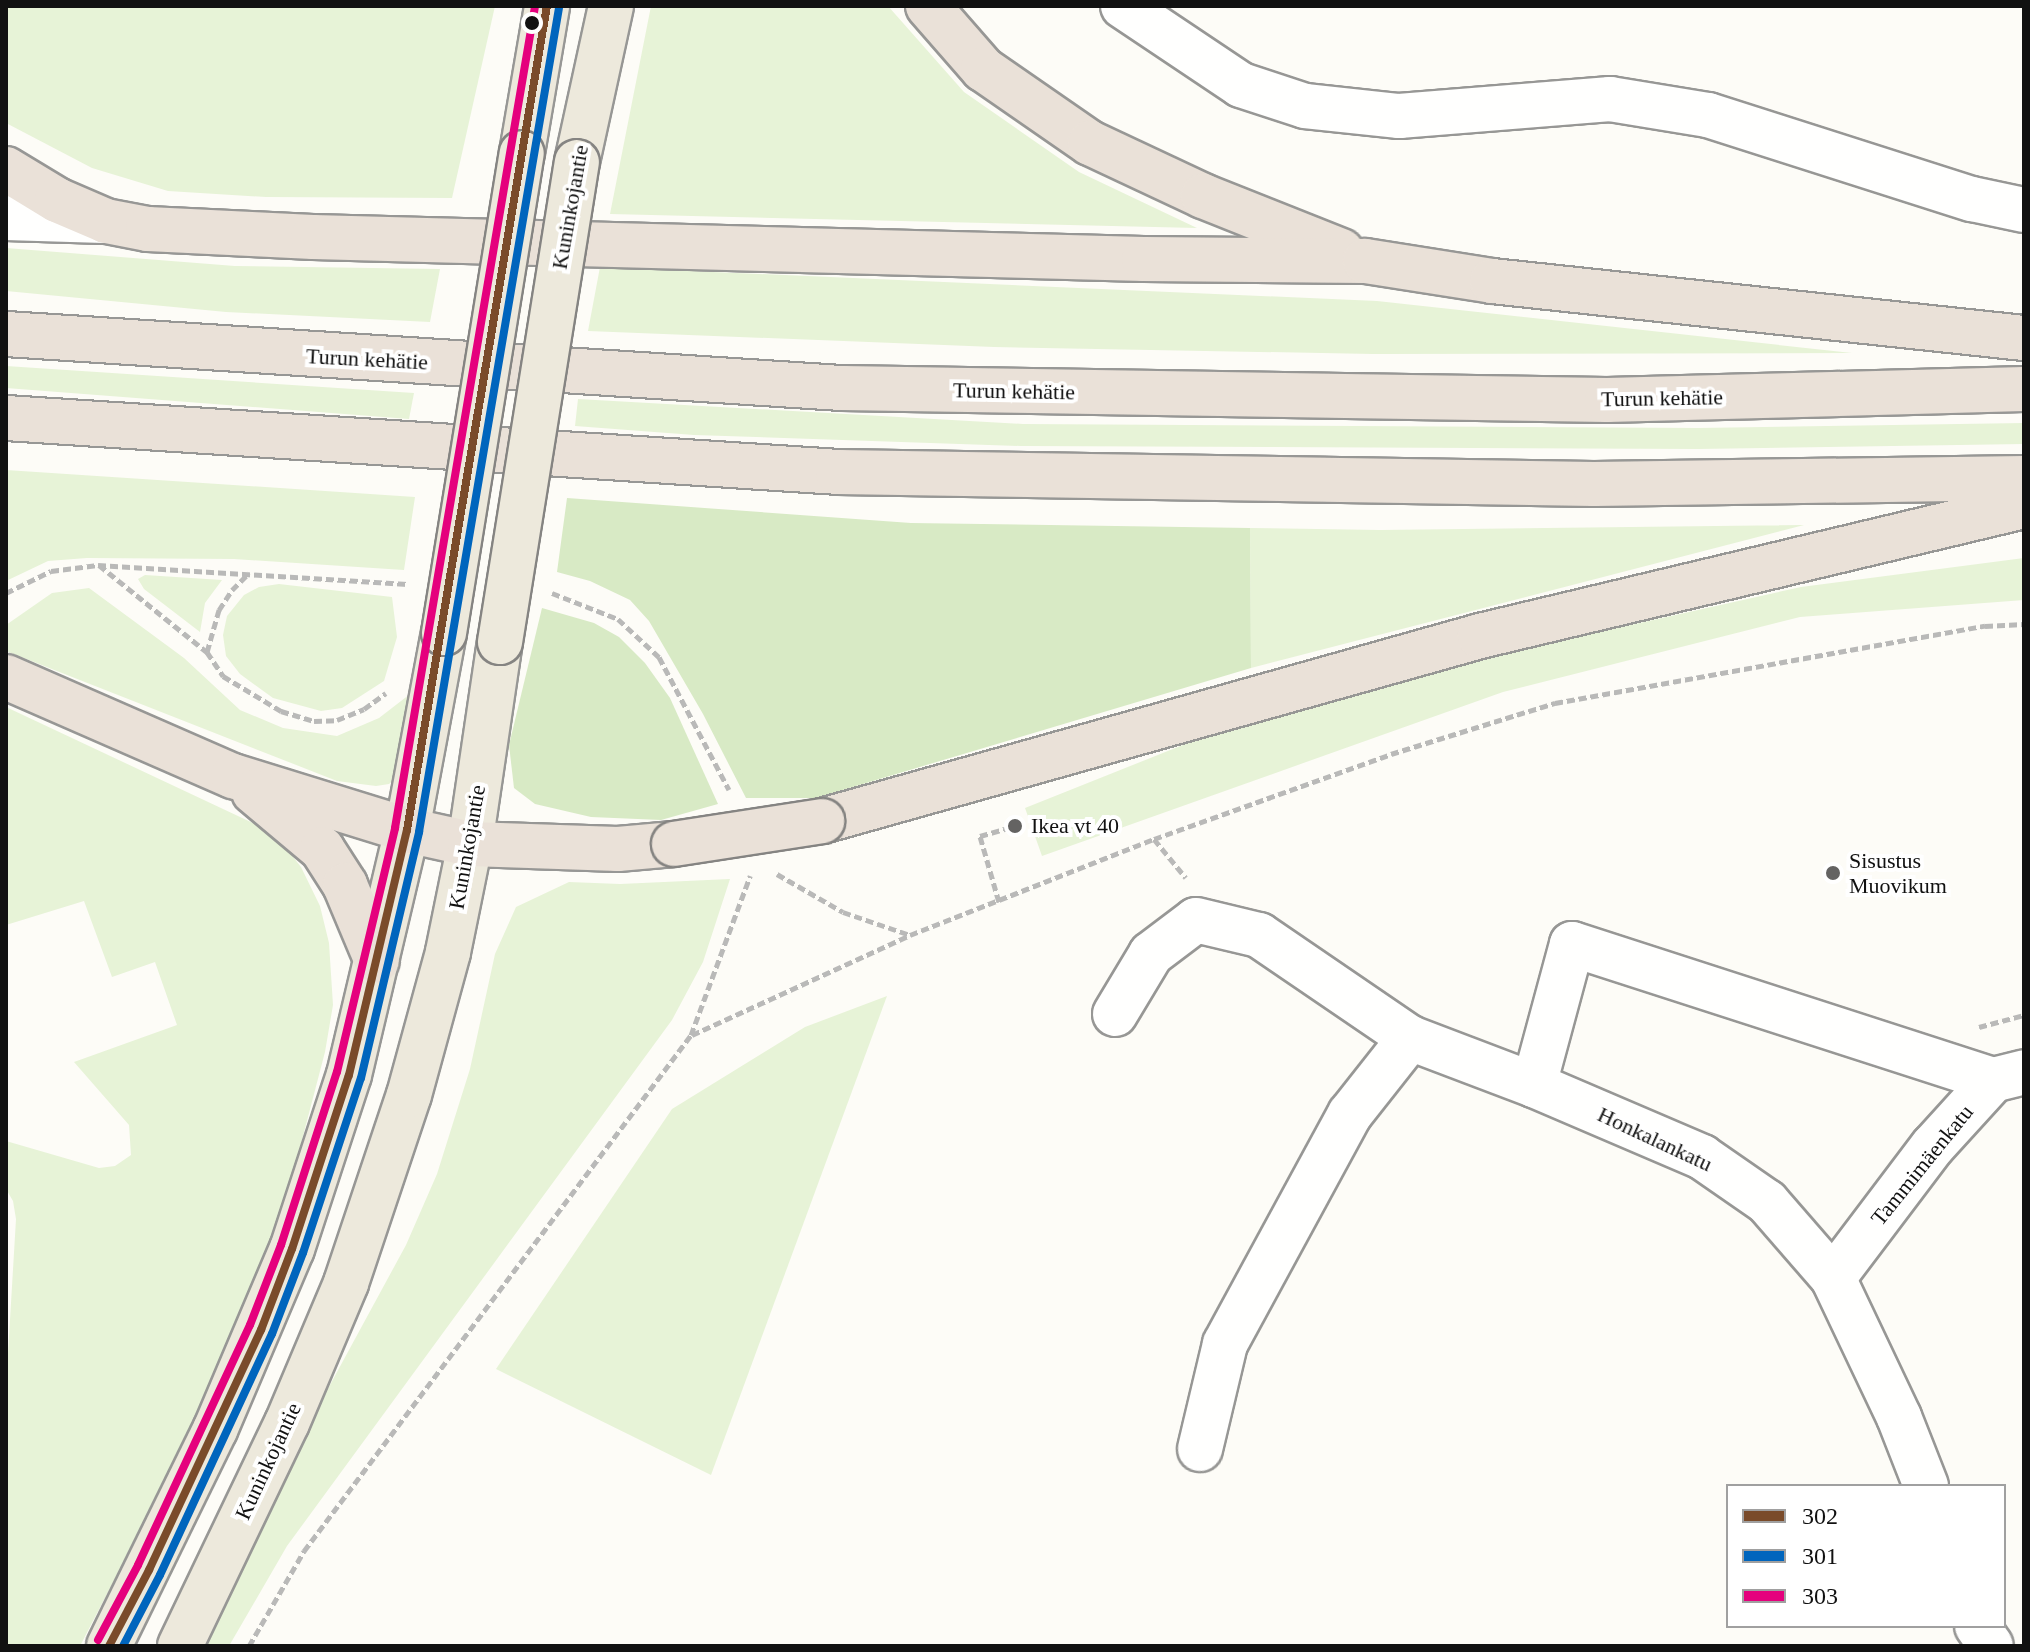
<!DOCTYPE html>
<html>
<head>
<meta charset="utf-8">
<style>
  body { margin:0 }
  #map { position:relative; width:2030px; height:1652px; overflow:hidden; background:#fdfcf7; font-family:Georgia,serif }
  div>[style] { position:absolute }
  .green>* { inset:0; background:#e7f3d7 }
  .forest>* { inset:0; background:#d8eac5 }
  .path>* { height:5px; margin-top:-2.5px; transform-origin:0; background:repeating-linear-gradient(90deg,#b9b9b8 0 8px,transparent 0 12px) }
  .roads { filter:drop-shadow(2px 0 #979795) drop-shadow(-2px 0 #979795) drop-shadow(0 2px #979795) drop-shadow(0 -2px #979795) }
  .minor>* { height:44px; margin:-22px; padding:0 22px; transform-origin:22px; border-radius:22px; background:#fffffe }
  .major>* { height:44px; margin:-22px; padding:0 22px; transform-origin:22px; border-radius:22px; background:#ede9dc }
  .highway>* { height:44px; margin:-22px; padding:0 22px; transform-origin:22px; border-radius:22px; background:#eae1d8 }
  .bridges { filter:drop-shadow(2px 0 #858482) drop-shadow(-2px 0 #858482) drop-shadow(0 2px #858482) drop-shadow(0 -2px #858482) }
  .major-bridge>* { height:44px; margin:-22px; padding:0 22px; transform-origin:22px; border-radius:22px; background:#ede9dc }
  .highway-bridge>* { height:44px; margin:-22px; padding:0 22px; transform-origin:22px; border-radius:22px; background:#eae1d8 }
  .bus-1>* { height:8px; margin:-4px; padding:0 4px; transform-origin:4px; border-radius:4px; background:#7a4b2a }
  .bus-2>* { height:8px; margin:-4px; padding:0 4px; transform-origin:4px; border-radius:4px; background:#0065bd }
  .bus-3>* { height:8px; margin:-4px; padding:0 4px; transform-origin:4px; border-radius:4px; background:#e5007d }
  .dots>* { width:22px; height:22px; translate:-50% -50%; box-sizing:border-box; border:4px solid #fff; border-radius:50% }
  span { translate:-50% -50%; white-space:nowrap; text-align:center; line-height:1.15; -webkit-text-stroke:8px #fff; paint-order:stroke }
  .street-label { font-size:22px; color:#111 }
  .poi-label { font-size:22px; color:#111 }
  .left { translate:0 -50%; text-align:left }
  .frame { position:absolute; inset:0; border:8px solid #111; pointer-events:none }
  .legend { position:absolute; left:1726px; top:1484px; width:280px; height:144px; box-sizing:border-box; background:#fff; border:2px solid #a0a0a0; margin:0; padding:10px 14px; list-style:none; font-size:24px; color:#111 }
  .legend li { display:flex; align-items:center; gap:16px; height:40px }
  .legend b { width:40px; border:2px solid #a0a0a0 }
</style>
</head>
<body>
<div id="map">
  <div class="green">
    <div style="clip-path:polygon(6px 6px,495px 6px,452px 198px,266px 197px,168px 191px,92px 168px,6px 123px)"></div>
    <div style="clip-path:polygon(651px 6px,888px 6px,964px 92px,1079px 172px,1197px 228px,610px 214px)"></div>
    <div style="clip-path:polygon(6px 248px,235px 266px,440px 269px,430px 322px,226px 312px,6px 291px)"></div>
    <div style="clip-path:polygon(600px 267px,1377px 301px,1852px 353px,1373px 354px,994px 347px,588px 331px)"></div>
    <div style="clip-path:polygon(6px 366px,414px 393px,409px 419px,6px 388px)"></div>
    <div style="clip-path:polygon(578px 399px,1023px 424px,1698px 428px,2024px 423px,2024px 444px,1698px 449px,1021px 446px,694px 435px,575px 426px)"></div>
    <div style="clip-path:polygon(6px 470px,415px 497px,404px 570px,234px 559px,87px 558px,48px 561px,6px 581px)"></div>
    <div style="clip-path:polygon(1804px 525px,1251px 668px,1250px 528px,1380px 530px)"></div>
    <div style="clip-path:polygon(2024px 558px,2024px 600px,1800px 617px,1503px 692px,1042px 856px,1025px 808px,1213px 733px,1500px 654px,1801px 587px)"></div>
    <div style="clip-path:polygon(145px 575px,222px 580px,205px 603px,200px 632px,144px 589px,138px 579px)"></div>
    <div style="clip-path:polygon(279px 584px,392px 597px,397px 637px,384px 681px,342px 708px,321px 711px,273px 698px,240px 674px,226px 656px,223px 635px,227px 616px,244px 595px,259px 587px)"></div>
    <div style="clip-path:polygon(89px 588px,184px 658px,240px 710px,283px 728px,337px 736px,379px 718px,414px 691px,396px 778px,389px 784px,376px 786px,337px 781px,6px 651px,6px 625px,52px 593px)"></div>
    <div style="clip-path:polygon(6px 707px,255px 824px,279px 839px,301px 867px,320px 906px,329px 943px,333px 1005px,325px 1052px,286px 1201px,209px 1397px,80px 1646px,6px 1646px,6px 1387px,16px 1219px,13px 1201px,6px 1189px,6px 1141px,99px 1168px,115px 1166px,131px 1155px,129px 1125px,74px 1062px,177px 1025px,155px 962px,112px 977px,84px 901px,6px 925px)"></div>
    <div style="clip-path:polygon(730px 879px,703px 962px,672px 1020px,287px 1546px,229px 1646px,201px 1646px,318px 1407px,406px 1245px,437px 1174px,470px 1069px,495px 954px,516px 907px,569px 882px,620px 884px)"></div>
    <div style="clip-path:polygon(887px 996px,711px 1475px,496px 1369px,672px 1109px,805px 1027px)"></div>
  </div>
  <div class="forest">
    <div style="clip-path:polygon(567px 498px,911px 523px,1250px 528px,1251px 668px,816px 798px,746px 798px,703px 714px,649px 621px,630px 600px,590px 581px,557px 572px)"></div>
    <div style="clip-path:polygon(542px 608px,594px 623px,619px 637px,645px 663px,670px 698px,718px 804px,661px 820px,591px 817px,535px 804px,514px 788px,509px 745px)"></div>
  </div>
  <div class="path">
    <div style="left:99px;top:565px;width:139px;rotate:38.9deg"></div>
    <div style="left:207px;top:652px;width:29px;rotate:56deg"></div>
    <div style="left:223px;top:676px;width:68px;rotate:31.1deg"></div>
    <div style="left:281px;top:711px;width:34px;rotate:17deg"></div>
    <div style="left:314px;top:721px;width:23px;rotate:-2deg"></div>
    <div style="left:337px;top:720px;width:29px;rotate:-22deg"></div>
    <div style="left:364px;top:709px;width:27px;rotate:-36deg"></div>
    <div style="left:6px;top:593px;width:50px;rotate:-26.1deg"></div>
    <div style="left:51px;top:571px;width:47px;rotate:-7.3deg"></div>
    <div style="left:98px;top:565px;width:310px;rotate:3.5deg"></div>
    <div style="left:552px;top:593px;width:71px;rotate:21.5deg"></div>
    <div style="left:618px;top:619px;width:56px;rotate:42.8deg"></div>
    <div style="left:659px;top:657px;width:150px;rotate:62.2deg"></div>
    <div style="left:207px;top:652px;width:44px;rotate:-74.1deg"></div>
    <div style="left:219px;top:610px;width:24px;rotate:-57deg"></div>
    <div style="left:232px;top:590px;width:24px;rotate:-45deg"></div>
    <div style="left:1154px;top:839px;width:50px;rotate:50.6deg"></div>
    <div style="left:777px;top:874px;width:76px;rotate:29.9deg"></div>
    <div style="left:843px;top:912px;width:71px;rotate:18.9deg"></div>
    <div style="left:910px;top:935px;width:262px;rotate:-21.5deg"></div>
    <div style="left:1154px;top:839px;width:252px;rotate:-19.7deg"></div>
    <div style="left:1391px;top:754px;width:172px;rotate:-17.3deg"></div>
    <div style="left:1555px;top:703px;width:437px;rotate:-10.2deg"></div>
    <div style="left:1985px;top:626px;width:39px;rotate:-3deg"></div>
    <div style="left:999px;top:902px;width:69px;rotate:-106.1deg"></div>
    <div style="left:980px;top:836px;width:36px;rotate:-16deg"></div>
    <div style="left:1979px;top:1027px;width:47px;rotate:-14.9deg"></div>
    <div style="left:692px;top:1035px;width:240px;rotate:-24.6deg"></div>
    <div style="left:249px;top:1646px;width:110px;rotate:-59.9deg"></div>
    <div style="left:304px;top:1551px;width:645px;rotate:-53.13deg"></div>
    <div style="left:691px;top:1035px;width:170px;rotate:-69.6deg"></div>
  </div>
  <div class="roads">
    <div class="minor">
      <div style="left:1123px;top:6px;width:142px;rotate:33.8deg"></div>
      <div style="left:1241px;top:85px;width:67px;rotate:18.2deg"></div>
      <div style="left:1305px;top:106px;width:95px;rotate:6.1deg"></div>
      <div style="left:1399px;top:116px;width:212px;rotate:-4.6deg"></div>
      <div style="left:1610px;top:99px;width:99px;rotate:9.3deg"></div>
      <div style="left:1708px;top:115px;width:277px;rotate:17.7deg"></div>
      <div style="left:1972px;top:199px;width:53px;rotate:11.9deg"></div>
      <div style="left:6px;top:218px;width:98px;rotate:1.8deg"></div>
      <div style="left:1115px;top:1014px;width:70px;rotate:-59deg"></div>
      <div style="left:1151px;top:954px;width:56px;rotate:-37.1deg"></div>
      <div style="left:1196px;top:920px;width:65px;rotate:13.4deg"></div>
      <div style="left:1259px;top:935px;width:183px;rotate:34.3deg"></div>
      <div style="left:1410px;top:1038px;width:133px;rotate:20.8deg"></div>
      <div style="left:1534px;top:1085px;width:183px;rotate:23.2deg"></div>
      <div style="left:1702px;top:1157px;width:79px;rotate:34.7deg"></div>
      <div style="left:1767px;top:1202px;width:101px;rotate:49deg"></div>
      <div style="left:1833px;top:1278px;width:154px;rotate:64.6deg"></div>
      <div style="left:1899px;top:1417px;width:74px;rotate:68.6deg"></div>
      <div style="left:1534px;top:1085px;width:146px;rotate:-74.9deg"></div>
      <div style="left:1572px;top:944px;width:442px;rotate:17.9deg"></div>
      <div style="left:1833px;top:1278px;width:166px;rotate:-52.9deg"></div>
      <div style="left:1933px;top:1146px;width:89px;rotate:-47.7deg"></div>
      <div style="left:1993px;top:1080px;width:32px;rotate:-14deg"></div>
      <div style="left:1200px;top:1449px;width:108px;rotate:-76.6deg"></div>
      <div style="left:1225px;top:1344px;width:262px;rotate:-61.5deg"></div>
      <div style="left:1350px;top:1114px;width:97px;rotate:-51.7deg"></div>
      <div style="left:1977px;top:1626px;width:24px;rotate:55deg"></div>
    </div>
    <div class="major">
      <div style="left:522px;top:153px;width:149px;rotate:-80.3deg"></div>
      <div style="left:577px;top:162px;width:160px;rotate:-77.7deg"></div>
      <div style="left:109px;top:1646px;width:241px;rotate:-63.9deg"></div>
      <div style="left:215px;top:1430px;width:197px;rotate:-67deg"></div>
      <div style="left:292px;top:1249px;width:183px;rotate:-71.9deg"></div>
      <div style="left:349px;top:1075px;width:252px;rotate:-76.7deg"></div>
      <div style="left:407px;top:830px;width:200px;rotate:-79.4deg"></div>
      <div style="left:180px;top:1646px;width:247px;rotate:-64.4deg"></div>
      <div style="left:287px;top:1423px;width:152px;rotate:-67.1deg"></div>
      <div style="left:346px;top:1283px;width:198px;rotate:-71.5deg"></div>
      <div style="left:409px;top:1095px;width:148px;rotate:-74.7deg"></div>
      <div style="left:448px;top:952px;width:110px;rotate:-78.5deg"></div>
      <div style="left:470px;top:844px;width:204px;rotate:-81.6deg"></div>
    </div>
    <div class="highway">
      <div style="left:928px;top:6px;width:84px;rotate:48.9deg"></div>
      <div style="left:983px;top:69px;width:130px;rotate:34.7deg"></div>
      <div style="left:1090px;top:143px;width:125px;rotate:25.1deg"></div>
      <div style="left:1203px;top:196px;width:149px;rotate:21.7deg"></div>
      <div style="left:6px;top:169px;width:60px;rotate:31.3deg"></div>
      <div style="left:57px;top:200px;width:53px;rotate:23.2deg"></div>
      <div style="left:106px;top:221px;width:43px;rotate:10.8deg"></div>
      <div style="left:148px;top:229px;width:165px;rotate:2.8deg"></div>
      <div style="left:313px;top:237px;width:831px;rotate:1.52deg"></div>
      <div style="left:1144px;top:259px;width:221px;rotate:0.5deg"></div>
      <div style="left:1365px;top:261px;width:129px;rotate:8.9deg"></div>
      <div style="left:1492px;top:281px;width:535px;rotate:6.12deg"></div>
      <div style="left:6px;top:334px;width:838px;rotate:3.7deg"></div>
      <div style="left:842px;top:388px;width:765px;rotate:0.9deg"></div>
      <div style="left:1607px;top:400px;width:417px;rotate:-1.5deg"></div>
      <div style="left:6px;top:418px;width:834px;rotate:3.71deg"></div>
      <div style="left:838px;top:472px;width:756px;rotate:0.91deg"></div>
      <div style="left:1594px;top:484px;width:430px;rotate:-0.8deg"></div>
      <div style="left:6px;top:677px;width:248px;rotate:23.6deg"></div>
      <div style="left:233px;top:776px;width:182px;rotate:17.2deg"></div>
      <div style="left:407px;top:830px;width:65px;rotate:12.5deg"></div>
      <div style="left:470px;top:844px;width:148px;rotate:1.9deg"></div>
      <div style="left:618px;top:849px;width:56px;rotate:-5.1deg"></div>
      <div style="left:254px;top:792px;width:89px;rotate:40deg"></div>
      <div style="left:322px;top:849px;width:43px;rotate:57.4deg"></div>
      <div style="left:345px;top:885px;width:82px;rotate:67.2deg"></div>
      <div style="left:822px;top:821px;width:684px;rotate:-15.7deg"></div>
      <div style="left:1480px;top:636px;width:559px;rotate:-13.44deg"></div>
    </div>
  </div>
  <div class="bridges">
    <div class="major-bridge">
      <div style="left:444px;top:633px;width:486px;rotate:-80.8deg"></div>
      <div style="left:500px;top:642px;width:486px;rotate:-80.9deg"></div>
    </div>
    <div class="highway-bridge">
      <div style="left:674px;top:844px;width:150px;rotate:-8.8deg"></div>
    </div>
  </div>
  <div class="bus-1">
    <div style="left:109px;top:1646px;width:86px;rotate:-62.2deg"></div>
    <div style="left:149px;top:1570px;width:265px;rotate:-65deg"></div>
    <div style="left:261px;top:1330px;width:87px;rotate:-69.1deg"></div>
    <div style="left:292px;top:1249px;width:183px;rotate:-71.9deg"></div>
    <div style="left:349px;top:1075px;width:252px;rotate:-76.7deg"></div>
    <div style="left:407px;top:830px;width:836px;rotate:-80.36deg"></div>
  </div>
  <div class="bus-2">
    <div style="left:123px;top:1646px;width:80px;rotate:-62.5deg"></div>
    <div style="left:160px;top:1575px;width:266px;rotate:-65.1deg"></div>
    <div style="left:272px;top:1334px;width:87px;rotate:-69.1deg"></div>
    <div style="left:303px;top:1253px;width:184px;rotate:-71.7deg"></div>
    <div style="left:361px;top:1078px;width:253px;rotate:-76.7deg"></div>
    <div style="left:419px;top:832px;width:836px;rotate:-80.36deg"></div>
  </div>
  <div class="bus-3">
    <div style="left:98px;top:1640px;width:85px;rotate:-61.9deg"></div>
    <div style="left:138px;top:1565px;width:265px;rotate:-65deg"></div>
    <div style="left:250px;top:1325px;width:86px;rotate:-68.8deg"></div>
    <div style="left:281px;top:1245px;width:182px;rotate:-72.1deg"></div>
    <div style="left:337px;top:1072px;width:251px;rotate:-76.6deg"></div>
    <div style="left:395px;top:828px;width:834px;rotate:-80.33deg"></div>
  </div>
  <div class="dots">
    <div style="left:532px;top:23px;background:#111"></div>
    <div style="left:1015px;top:826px;background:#646362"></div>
    <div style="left:1833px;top:873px;background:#646362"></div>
  </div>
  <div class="street-label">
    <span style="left:570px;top:207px;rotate:-80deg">Kuninkojantie</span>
    <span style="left:367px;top:359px;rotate:3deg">Turun kehätie</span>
    <span style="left:1014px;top:391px;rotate:1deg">Turun kehätie</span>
    <span style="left:1662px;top:398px;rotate:-1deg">Turun kehätie</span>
    <span style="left:467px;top:847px;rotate:-80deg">Kuninkojantie</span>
    <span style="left:1655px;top:1139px;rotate:25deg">Honkalankatu</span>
    <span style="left:1922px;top:1165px;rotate:-51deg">Tammimäenkatu</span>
    <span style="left:268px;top:1461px;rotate:-65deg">Kuninkojantie</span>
  </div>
  <div class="poi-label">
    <span class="left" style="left:1031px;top:826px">Ikea vt 40</span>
    <span class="left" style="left:1849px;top:873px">Sisustus<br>Muovikum</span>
  </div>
  <div class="frame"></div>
  <ul class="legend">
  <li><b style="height:10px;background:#7a4b2a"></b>302</li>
  <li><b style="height:10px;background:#0065bd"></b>301</li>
  <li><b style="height:10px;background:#e5007d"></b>303</li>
  </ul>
</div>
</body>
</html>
